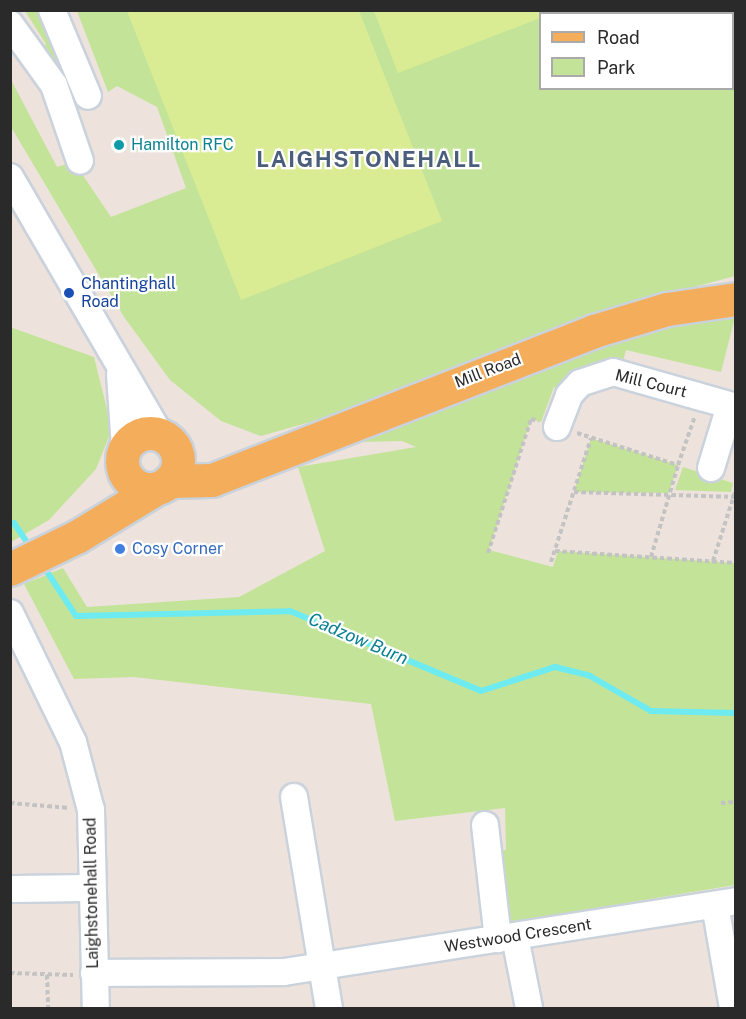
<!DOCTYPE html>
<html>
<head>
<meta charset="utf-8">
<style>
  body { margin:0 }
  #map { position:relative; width:746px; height:1019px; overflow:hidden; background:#ede2dc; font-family:"Public Sans",sans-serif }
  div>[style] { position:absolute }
  .green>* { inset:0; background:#c3e498 }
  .pitch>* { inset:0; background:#daec93 }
  .stream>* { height:6px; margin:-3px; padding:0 3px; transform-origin:3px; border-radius:3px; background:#6debf1 }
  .path>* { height:4px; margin-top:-2px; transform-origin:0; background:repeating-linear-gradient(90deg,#c3c3c3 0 4.5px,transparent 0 7.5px) }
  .roads { filter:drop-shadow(2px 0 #cad2dc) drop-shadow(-2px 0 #cad2dc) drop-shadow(0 2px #cad2dc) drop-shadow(0 -2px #cad2dc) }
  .minor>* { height:26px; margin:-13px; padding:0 13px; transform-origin:13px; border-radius:13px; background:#fff }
  .major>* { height:33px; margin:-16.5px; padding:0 16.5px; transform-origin:16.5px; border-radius:16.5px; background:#f3ad5b }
  .major>.ring { margin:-16.5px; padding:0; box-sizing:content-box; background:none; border:33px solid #f3ad5b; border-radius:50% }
  .dots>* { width:16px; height:16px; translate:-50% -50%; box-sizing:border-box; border:3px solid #fff; border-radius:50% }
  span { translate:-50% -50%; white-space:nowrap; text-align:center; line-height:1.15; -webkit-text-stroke:4.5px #fff; paint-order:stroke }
  .culture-label { font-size:16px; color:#0d838f }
  .left { translate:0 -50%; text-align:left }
  .transit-label { font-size:16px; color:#164399 }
  .street-label { font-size:16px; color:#2a2a2a }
  .shop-label { font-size:16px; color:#366cbe }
  .water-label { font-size:18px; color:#0c8090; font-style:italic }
  .district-label { font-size:22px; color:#4a5e7c; font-weight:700; letter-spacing:1.5px }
  .frame { position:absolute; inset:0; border:12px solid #2a2a2a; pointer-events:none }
  .legend { position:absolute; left:539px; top:12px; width:195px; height:78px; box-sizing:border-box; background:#fff; border:2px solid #aaa; margin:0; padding:8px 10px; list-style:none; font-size:18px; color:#2a2a2a }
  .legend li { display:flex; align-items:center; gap:12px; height:30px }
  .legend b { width:30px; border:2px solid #aaa }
</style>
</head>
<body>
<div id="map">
  <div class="green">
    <div style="clip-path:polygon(25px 11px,44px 11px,56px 45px,57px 61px,52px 66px,36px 52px,46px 44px)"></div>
    <div style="clip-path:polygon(evenodd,77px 11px,735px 11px,735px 276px,653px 298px,366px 406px,261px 436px,221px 421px,170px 380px,124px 317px,11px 127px,10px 78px,57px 167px,74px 162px,111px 217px,186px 188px,157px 107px,117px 86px,108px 92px,77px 11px,540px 14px,732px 14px,732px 88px,540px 88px,540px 14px)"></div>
    <div style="clip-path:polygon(735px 317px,721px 372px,626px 350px,622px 365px,564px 391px,554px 387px,541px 422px,531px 419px,489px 550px,553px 567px,558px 551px,735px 563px,735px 885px,505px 923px,495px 851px,506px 850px,505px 808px,395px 821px,371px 704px,134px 677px,74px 679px,24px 584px,63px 568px,87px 607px,239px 597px,325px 551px,298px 467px,416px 447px,402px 441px,360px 442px,622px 339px,675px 325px)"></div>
    <div style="clip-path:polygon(10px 327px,94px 357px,112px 429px,96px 469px,49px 520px,11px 542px)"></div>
    <div style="clip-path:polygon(591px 438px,678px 465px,669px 493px,574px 492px)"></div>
    <div style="clip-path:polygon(683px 467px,733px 483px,731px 492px,675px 490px)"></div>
  </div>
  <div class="pitch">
    <div style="clip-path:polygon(127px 11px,359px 11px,442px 221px,241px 300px)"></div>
    <div style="clip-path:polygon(374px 11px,560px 11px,540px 14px,540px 18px,398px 73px)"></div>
  </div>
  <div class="stream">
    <div style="left:10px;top:524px;width:4px;rotate:-14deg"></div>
    <div style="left:14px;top:523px;width:30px;rotate:56deg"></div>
    <div style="left:42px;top:564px;width:62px;rotate:56.8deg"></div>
    <div style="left:76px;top:616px;width:214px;rotate:-1.3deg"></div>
    <div style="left:290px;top:611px;width:207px;rotate:22.7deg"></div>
    <div style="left:481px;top:691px;width:78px;rotate:-18deg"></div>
    <div style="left:555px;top:667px;width:36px;rotate:14deg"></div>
    <div style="left:590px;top:676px;width:70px;rotate:29.8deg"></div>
    <div style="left:651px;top:711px;width:85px;rotate:1.3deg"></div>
  </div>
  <div class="path">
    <div style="left:577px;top:433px;width:106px;rotate:17.6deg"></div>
    <div style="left:678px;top:465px;width:52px;rotate:-70.9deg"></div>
    <div style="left:574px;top:492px;width:162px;rotate:1.8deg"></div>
    <div style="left:555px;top:551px;width:181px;rotate:3.8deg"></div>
    <div style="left:488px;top:553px;width:141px;rotate:-72.2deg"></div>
    <div style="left:531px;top:419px;width:8px;rotate:14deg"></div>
    <div style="left:651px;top:557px;width:96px;rotate:-73.6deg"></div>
    <div style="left:713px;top:561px;width:76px;rotate:-72.3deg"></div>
    <div style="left:551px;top:562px;width:130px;rotate:-72.1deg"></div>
    <div style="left:10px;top:803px;width:60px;rotate:4.8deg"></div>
    <div style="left:721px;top:803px;width:15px;rotate:-4deg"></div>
    <div style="left:10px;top:973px;width:63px;rotate:1.8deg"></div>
    <div style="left:47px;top:975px;width:33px;rotate:88deg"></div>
  </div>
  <div class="roads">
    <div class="minor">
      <div style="left:52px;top:10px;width:93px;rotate:67.3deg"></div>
      <div style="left:10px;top:24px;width:75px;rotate:54.2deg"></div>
      <div style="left:54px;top:85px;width:80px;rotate:71.1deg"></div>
      <div style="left:10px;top:177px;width:298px;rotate:59.8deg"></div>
      <div style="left:120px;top:374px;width:74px;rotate:86.1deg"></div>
      <div style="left:557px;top:427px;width:34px;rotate:-69deg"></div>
      <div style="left:569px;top:395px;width:16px;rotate:-47deg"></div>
      <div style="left:580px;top:383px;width:35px;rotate:-18deg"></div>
      <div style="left:613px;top:372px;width:128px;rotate:15.9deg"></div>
      <div style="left:711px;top:468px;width:65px;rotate:-73deg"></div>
      <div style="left:10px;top:613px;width:144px;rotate:64deg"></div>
      <div style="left:73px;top:742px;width:70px;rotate:75.2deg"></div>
      <div style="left:91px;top:810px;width:198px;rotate:88.6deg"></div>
      <div style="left:294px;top:797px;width:214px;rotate:80.6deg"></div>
      <div style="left:485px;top:825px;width:115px;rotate:83.5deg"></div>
      <div style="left:10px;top:889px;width:80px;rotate:-0.7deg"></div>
      <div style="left:715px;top:905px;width:105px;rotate:80.1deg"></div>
      <div style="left:515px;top:937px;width:72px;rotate:78.8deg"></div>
      <div style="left:94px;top:973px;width:190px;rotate:-0.3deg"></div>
      <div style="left:284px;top:972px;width:458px;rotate:-8.9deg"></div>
    </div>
    <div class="major">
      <div class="ring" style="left:122px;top:433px;width:23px;height:23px"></div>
      <div style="left:169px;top:481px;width:43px;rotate:-1.3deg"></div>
      <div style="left:212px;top:480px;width:410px;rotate:-21.3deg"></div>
      <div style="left:594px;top:331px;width:76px;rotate:-16.8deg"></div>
      <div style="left:667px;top:309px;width:70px;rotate:-8.2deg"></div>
      <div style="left:10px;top:569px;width:76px;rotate:-25.9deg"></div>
      <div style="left:78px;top:536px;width:92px;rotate:-31.3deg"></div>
    </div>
  </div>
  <div class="dots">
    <div style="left:119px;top:145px;background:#0f9aa8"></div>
    <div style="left:69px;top:293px;background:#1a4fb4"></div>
    <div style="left:120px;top:549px;background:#3f7fe0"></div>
  </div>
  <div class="culture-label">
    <span class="left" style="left:131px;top:145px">Hamilton RFC</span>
  </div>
  <div class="transit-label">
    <span class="left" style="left:81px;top:293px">Chantinghall<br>Road</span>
  </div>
  <div class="street-label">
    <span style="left:488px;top:371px;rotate:-21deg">Mill Road</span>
    <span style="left:651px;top:384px;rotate:14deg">Mill Court</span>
    <span style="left:92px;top:893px;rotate:-91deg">Laighstonehall Road</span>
    <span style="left:518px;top:936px;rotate:-9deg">Westwood Crescent</span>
  </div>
  <div class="shop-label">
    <span class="left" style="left:132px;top:549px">Cosy Corner</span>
  </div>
  <div class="water-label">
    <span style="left:358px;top:639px;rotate:23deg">Cadzow Burn</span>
  </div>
  <div class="district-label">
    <span style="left:369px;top:160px">LAIGHSTONEHALL</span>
  </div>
  <div class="frame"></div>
  <ul class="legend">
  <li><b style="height:8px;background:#f3ad5b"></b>Road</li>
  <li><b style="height:16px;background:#c3e498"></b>Park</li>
  </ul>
</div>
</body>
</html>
